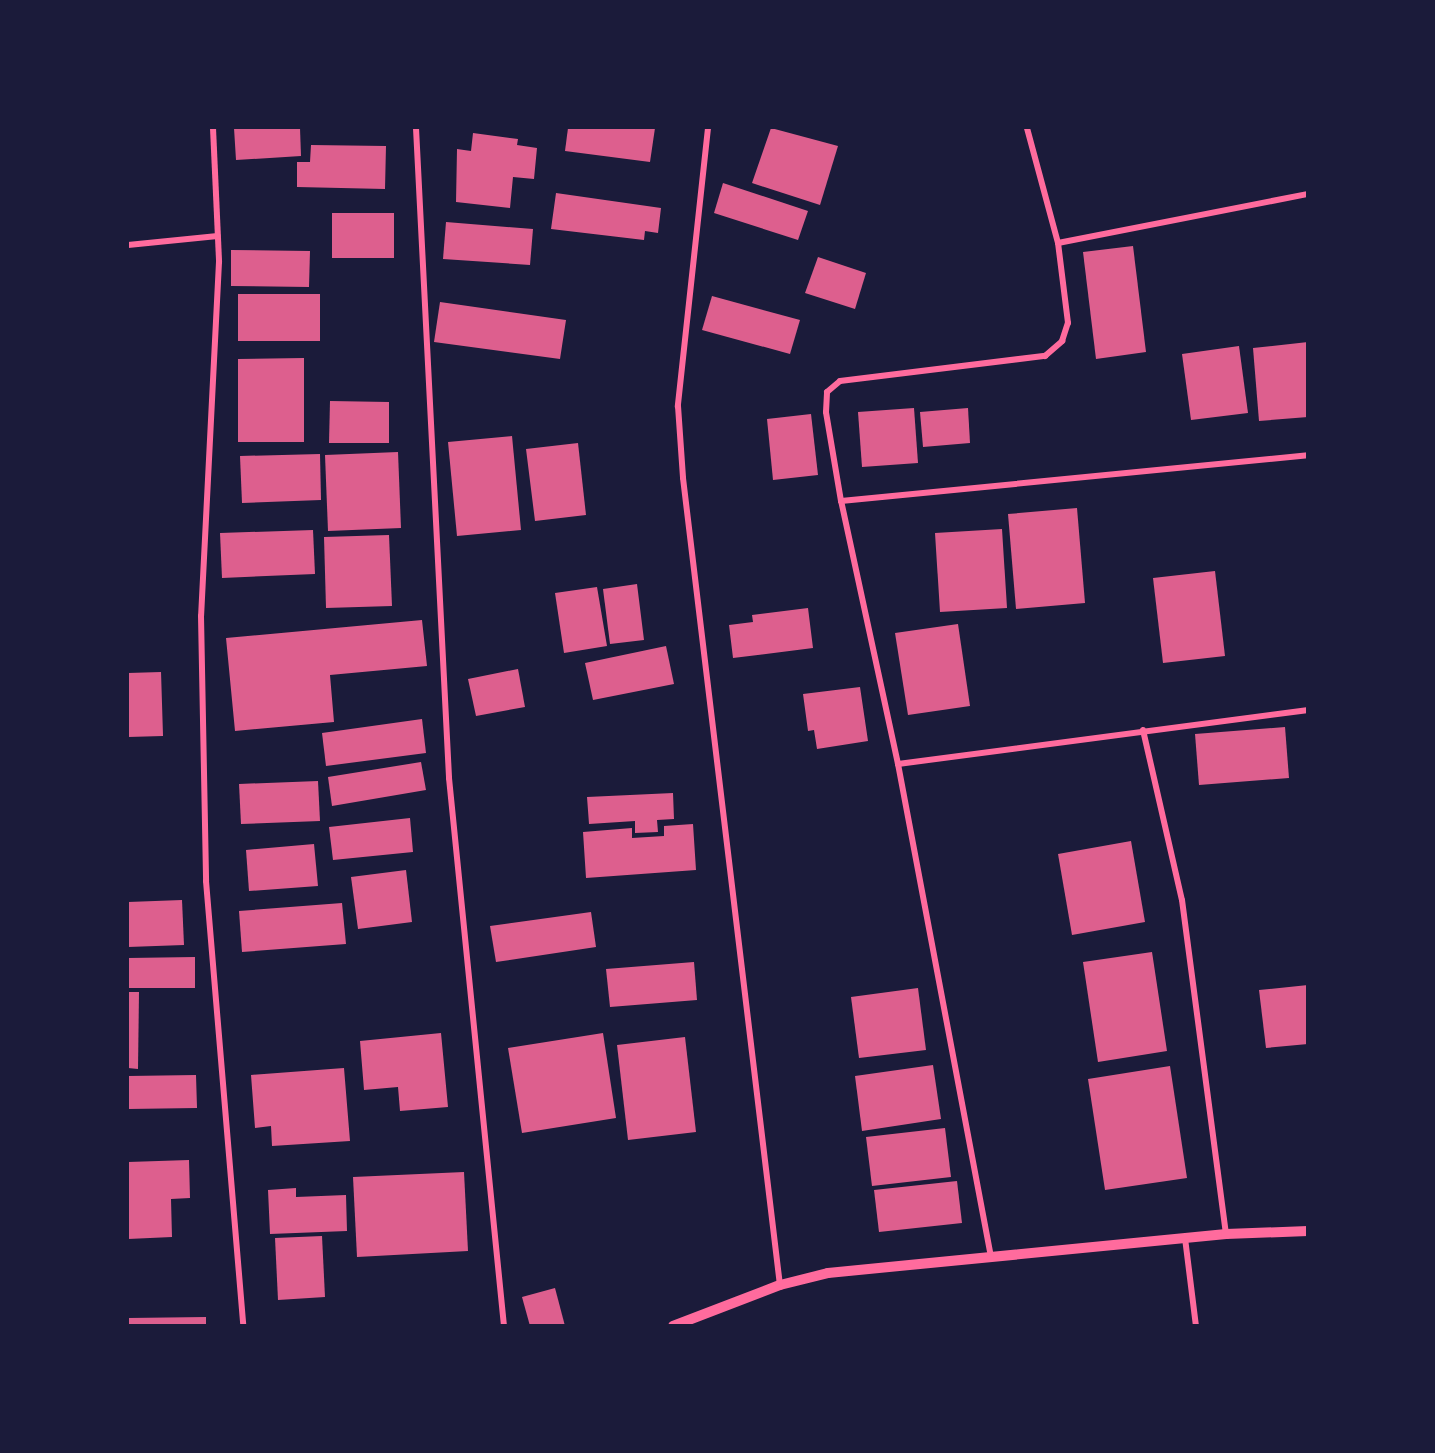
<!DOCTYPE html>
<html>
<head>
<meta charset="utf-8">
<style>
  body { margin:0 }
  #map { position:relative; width:1435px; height:1453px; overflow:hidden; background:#1b1b3a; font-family:"Source Sans 3",sans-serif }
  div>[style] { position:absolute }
  .building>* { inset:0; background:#dd5f8e }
  .minor>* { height:6px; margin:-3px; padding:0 3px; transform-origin:3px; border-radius:3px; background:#ff6b9d }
  .tertiary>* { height:10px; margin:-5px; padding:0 5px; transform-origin:5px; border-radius:5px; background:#ff6b9d }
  span { translate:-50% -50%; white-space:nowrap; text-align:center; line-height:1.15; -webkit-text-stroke:4.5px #1b1b3a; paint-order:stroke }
  .frame { position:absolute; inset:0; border:129px solid #1b1b3a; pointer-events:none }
</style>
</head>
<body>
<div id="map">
  <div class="building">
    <div style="clip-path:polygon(234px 128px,300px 128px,301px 156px,236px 160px)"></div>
    <div style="clip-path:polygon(568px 128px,655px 128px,650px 162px,565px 151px)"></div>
    <div style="clip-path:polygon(771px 128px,838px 146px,820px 205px,752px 183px)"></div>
    <div style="clip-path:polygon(473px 133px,518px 139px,517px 145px,537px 148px,534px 179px,513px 177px,510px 208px,456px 202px,457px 149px,471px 151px)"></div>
    <div style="clip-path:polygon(311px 145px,386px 146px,385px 189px,297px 187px,297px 162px,310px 162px)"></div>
    <div style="clip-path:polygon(723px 183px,808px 211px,798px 240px,714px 213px)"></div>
    <div style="clip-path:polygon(556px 193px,661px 208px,658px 233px,645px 231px,644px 240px,551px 229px)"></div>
    <div style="clip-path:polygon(332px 213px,394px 213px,394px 258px,332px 258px)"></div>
    <div style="clip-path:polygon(446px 222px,533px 229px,530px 265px,443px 259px)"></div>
    <div style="clip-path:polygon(1133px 246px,1146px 352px,1096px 359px,1083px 252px)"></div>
    <div style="clip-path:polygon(231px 250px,310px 251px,309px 287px,231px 286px)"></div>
    <div style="clip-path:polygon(818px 257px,866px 273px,855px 309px,805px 293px)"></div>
    <div style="clip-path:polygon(238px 294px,320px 294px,320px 341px,238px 341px)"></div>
    <div style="clip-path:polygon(712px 296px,800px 320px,790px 354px,702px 330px)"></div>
    <div style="clip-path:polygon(440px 302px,566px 320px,560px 359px,434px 342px)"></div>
    <div style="clip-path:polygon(1308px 342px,1308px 417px,1259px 421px,1253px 348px)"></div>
    <div style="clip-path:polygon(1239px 346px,1248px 413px,1191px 420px,1182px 354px)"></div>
    <div style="clip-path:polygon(304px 358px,304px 442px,238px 442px,238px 359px)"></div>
    <div style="clip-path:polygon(330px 401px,389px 402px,389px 443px,329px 443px)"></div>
    <div style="clip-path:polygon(914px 408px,918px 463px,862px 467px,858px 412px)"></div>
    <div style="clip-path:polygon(968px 408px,970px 443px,923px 447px,920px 412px)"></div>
    <div style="clip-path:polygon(811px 414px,818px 475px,773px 480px,767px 419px)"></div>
    <div style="clip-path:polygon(512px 436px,521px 530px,457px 536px,448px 442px)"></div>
    <div style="clip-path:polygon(578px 443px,586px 515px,535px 521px,526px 449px)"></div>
    <div style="clip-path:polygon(398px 452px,401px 528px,328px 531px,325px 455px)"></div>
    <div style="clip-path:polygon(320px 454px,321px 500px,242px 503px,240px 456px)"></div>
    <div style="clip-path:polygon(1077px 508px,1085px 603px,1016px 609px,1008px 514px)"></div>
    <div style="clip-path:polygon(1002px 529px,1007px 608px,940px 612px,935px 533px)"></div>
    <div style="clip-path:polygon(313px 530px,315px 574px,222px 578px,220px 533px)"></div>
    <div style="clip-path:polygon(389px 535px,392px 606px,326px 608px,324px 537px)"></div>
    <div style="clip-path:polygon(1215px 571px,1225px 656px,1163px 663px,1153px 578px)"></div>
    <div style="clip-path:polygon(637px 584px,644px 640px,610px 644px,603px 589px)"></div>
    <div style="clip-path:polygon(597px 587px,607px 646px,564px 653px,555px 593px)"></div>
    <div style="clip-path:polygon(808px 608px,813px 648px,733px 658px,729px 625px,753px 622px,752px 615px)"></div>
    <div style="clip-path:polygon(422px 620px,427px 666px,330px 675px,334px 722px,235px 731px,226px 638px)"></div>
    <div style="clip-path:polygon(958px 624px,970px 706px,908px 715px,895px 633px)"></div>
    <div style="clip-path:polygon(666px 646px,674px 684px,593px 700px,585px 663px)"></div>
    <div style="clip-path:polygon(518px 669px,525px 707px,476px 716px,468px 679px)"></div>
    <div style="clip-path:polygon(161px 672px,163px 736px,128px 737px,128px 673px)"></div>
    <div style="clip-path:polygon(860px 687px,868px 741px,817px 749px,814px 730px,808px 731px,803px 694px)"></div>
    <div style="clip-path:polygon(422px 719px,426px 753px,326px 766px,322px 733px)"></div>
    <div style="clip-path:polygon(1285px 727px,1289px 778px,1199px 785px,1195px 734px)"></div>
    <div style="clip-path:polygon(421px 762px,426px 790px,332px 806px,328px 777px)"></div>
    <div style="clip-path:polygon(318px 781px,320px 821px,241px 824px,239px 784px)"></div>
    <div style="clip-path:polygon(673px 793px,674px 819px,657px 820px,658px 832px,635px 833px,635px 821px,589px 824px,587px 797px)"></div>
    <div style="clip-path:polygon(410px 818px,413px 852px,333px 860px,329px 827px)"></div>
    <div style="clip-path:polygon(693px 824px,696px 870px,586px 878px,583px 832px,632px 828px,632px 838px,664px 836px,664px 826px)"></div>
    <div style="clip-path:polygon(1131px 841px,1145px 922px,1072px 935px,1058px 854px)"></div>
    <div style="clip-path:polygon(314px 844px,318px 886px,249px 891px,246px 850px)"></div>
    <div style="clip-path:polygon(406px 870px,412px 922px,358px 929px,351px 877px)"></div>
    <div style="clip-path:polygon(182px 900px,184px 945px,128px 947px,128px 902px)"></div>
    <div style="clip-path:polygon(342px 903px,346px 944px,242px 952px,239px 911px)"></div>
    <div style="clip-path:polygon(591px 912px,596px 947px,496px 962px,490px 926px)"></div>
    <div style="clip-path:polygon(1152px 952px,1167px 1051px,1098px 1062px,1083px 962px)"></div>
    <div style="clip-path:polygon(195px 957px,195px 988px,128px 988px,128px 958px)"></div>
    <div style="clip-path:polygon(694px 962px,697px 1000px,610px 1007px,606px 969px)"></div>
    <div style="clip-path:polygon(1308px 985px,1308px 1044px,1266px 1048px,1259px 990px)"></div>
    <div style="clip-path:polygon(918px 988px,926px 1050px,859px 1058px,851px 997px)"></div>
    <div style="clip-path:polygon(128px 992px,139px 992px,138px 1069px,128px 1068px)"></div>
    <div style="clip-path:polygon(441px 1033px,448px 1107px,400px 1111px,398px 1087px,364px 1090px,360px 1041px)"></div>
    <div style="clip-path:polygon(603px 1033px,616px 1118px,522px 1133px,508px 1048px)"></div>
    <div style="clip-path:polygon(685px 1037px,696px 1132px,628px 1140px,617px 1045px)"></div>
    <div style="clip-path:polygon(933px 1065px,941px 1119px,862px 1131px,855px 1076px)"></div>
    <div style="clip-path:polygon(1170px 1066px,1187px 1178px,1105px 1190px,1088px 1079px)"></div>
    <div style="clip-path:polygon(344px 1068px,350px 1141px,272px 1146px,271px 1126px,255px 1128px,251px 1075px)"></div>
    <div style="clip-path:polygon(196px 1075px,197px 1108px,128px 1109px,128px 1076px)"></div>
    <div style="clip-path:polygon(945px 1128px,951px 1177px,872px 1186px,866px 1137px)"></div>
    <div style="clip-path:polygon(189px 1160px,190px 1198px,171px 1199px,172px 1237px,128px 1239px,128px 1162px)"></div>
    <div style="clip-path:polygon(464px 1172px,468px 1251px,357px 1257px,353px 1177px)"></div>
    <div style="clip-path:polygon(957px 1181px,962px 1223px,879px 1232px,874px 1190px)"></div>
    <div style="clip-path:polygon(296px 1188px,296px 1197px,346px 1195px,347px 1231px,270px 1234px,268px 1190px)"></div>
    <div style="clip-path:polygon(322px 1236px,325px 1297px,278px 1300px,275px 1238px)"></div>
    <div style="clip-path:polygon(555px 1288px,565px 1326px,530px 1326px,522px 1297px)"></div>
    <div style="clip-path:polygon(206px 1317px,206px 1326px,128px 1326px,128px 1318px)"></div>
  </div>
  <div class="minor">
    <div style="left:213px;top:128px;width:134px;rotate:87.4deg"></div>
    <div style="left:219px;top:262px;width:354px;rotate:92.9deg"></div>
    <div style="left:201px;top:616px;width:265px;rotate:88.9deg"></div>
    <div style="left:206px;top:881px;width:447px;rotate:85.2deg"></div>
    <div style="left:416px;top:128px;width:651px;rotate:87.09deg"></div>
    <div style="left:449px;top:778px;width:551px;rotate:84.27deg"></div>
    <div style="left:708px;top:128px;width:280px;rotate:96.2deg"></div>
    <div style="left:678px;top:406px;width:72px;rotate:86deg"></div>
    <div style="left:683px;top:478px;width:813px;rotate:83.15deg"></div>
    <div style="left:1058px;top:243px;width:255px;rotate:-11.1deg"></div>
    <div style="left:128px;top:245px;width:90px;rotate:-5.7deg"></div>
    <div style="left:841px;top:501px;width:469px;rotate:-5.6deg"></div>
    <div style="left:1143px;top:730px;width:174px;rotate:77.1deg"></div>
    <div style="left:1182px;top:900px;width:337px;rotate:82.5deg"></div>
    <div style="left:898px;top:764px;width:414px;rotate:-7.5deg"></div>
    <div style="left:1185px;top:1238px;width:89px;rotate:82.9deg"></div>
    <div style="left:991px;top:1257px;width:502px;rotate:-100.68deg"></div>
    <div style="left:898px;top:764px;width:269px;rotate:-102.2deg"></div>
    <div style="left:841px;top:501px;width:90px;rotate:-99.6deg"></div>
    <div style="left:826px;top:412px;width:20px;rotate:-87deg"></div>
    <div style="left:827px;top:392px;width:17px;rotate:-40deg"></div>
    <div style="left:840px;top:381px;width:207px;rotate:-7deg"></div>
    <div style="left:1045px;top:356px;width:23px;rotate:-41deg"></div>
    <div style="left:1062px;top:341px;width:19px;rotate:-72deg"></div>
    <div style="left:1068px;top:323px;width:81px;rotate:-97.1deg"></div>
    <div style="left:1058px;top:243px;width:119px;rotate:-105.1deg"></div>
  </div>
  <div class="tertiary">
    <div style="left:673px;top:1326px;width:115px;rotate:-21deg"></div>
    <div style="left:780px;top:1285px;width:49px;rotate:-14deg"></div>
    <div style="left:828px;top:1273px;width:400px;rotate:-5.6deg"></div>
    <div style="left:1226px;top:1234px;width:82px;rotate:-2.1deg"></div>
  </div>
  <div class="frame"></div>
</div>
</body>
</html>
